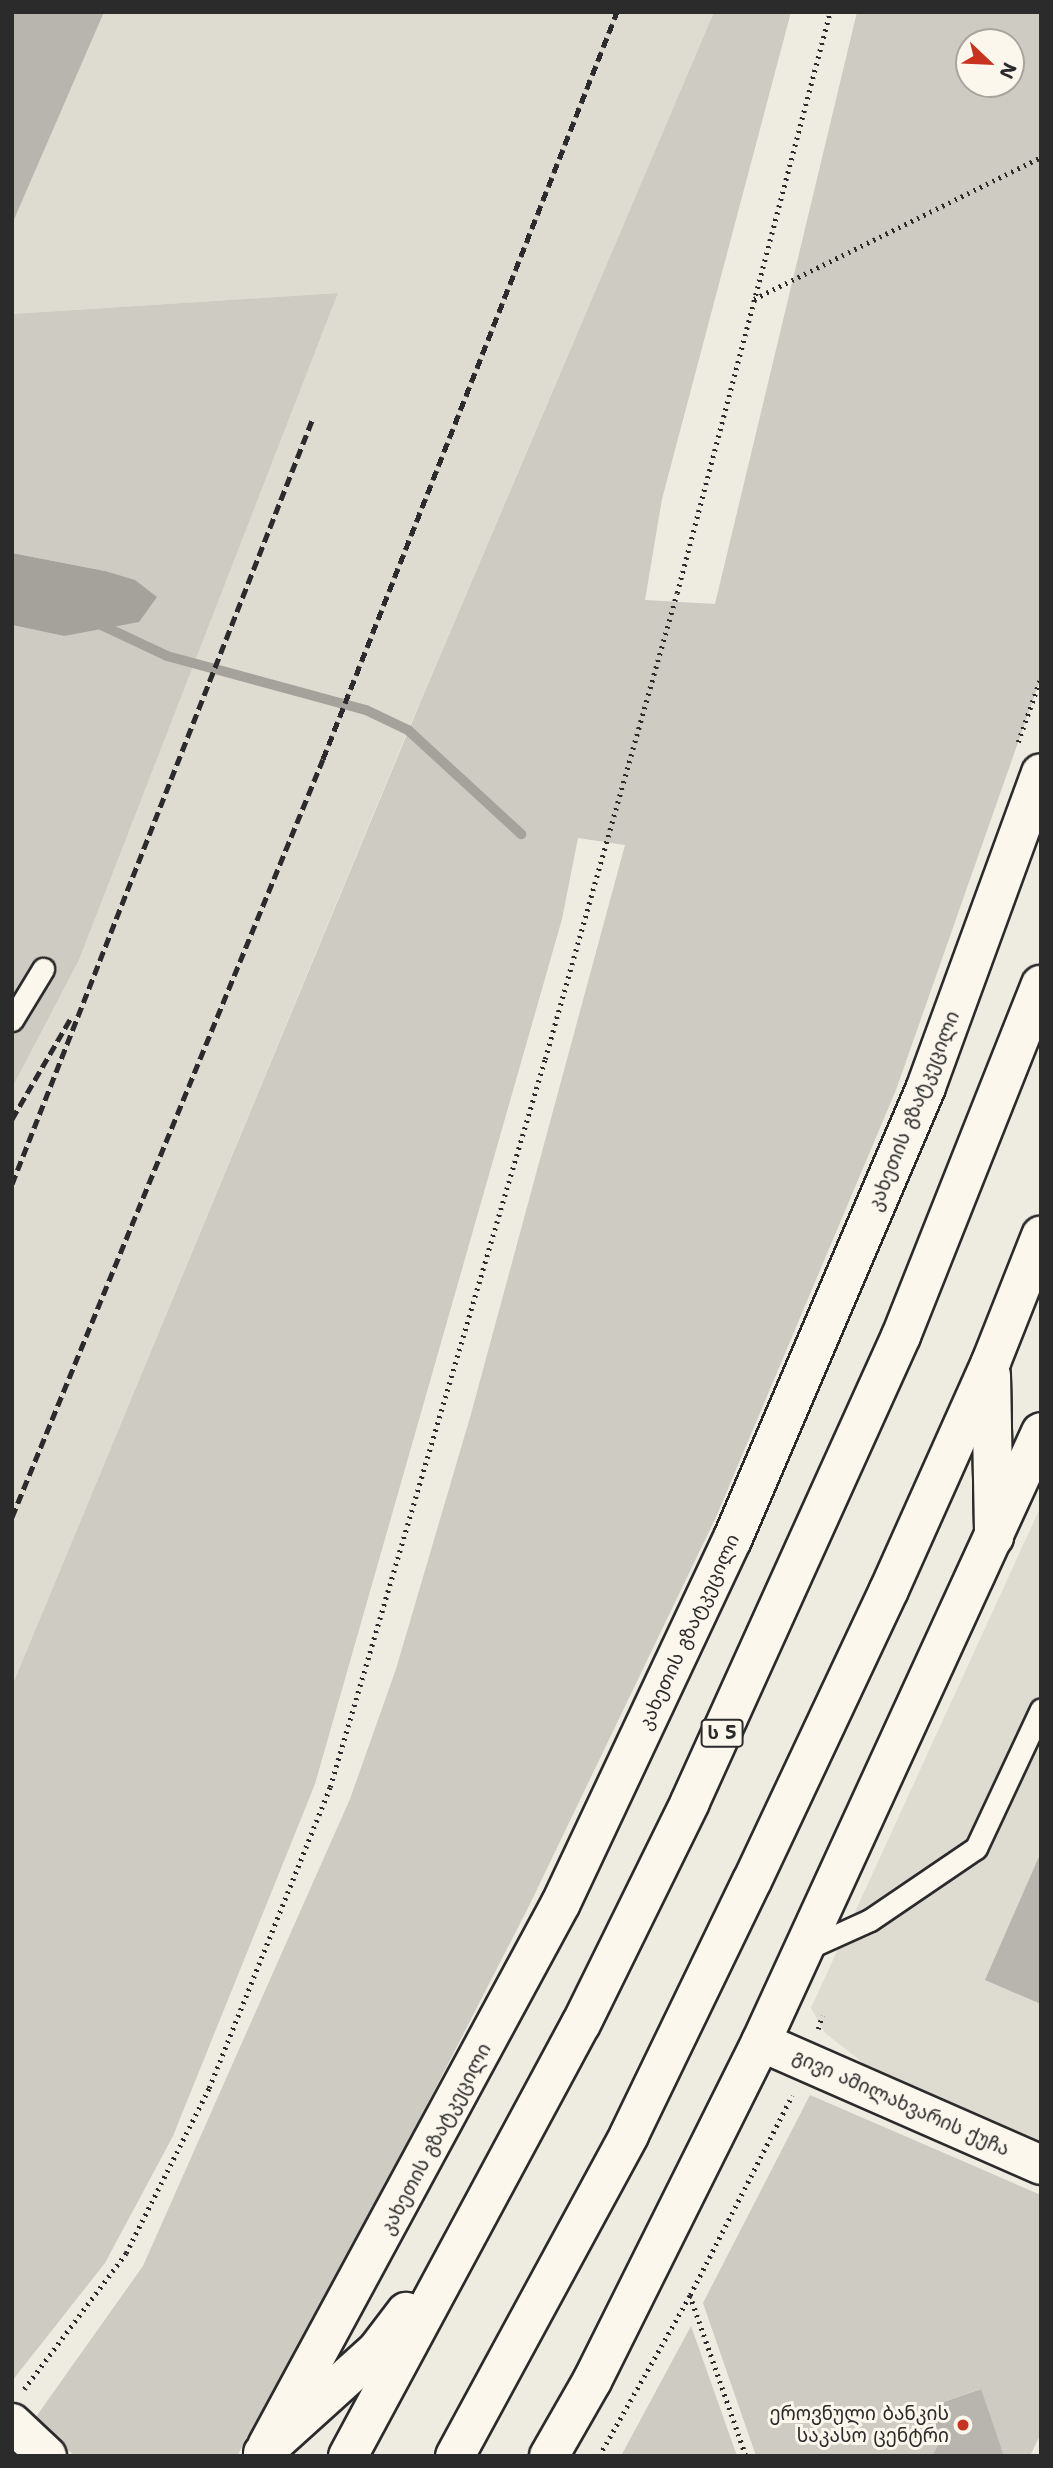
<!DOCTYPE html>
<html>
<head>
<meta charset="utf-8">
<style>
  body { margin:0 }
  #map { position:relative; width:1053px; height:2468px; overflow:hidden; background:#eeebe0; font-family:"Shantell Sans","Noto Sans Georgian",sans-serif }
  div>[style] { position:absolute }
  .built>* { inset:0; background:#dedbd1 }
  .green>* { inset:0; background:#cecbc2 }
  .water>* { inset:0; background:#a4a29a }
  .stream>* { height:10px; margin:-5px; padding:0 5px; transform-origin:5px; border-radius:5px; background:#a4a29a }
  .building>* { inset:0; background:#b8b5ae }
  .path>* { height:4.5px; margin-top:-2.25px; transform-origin:0; background:repeating-linear-gradient(90deg,#2b2b2b 0 2px,transparent 0 7px) }
  .roads { filter:drop-shadow(2px 0 #2b2b2b) drop-shadow(-2px 0 #2b2b2b) drop-shadow(0 2px #2b2b2b) drop-shadow(0 -2px #2b2b2b) }
  .service>* { height:21px; margin:-10.5px; padding:0 10.5px; transform-origin:10.5px; border-radius:10.5px; background:#fbf7ec }
  .minor>* { height:38px; margin:-19px; padding:0 19px; transform-origin:19px; border-radius:19px; background:#fbf7ec }
  .tertiary>* { height:38px; margin:-19px; padding:0 19px; transform-origin:19px; border-radius:19px; background:#fbf7ec }
  .trunk>* { height:38px; margin:-19px; padding:0 19px; transform-origin:19px; border-radius:19px; background:#fbf7ec }
  .rail>* { height:5px; margin-top:-2.5px; transform-origin:0; background:repeating-linear-gradient(90deg,#2b2b2b 0 10px,transparent 0 15px) }
  .dots>* { width:19px; height:19px; translate:-50% -50%; box-sizing:border-box; border:4px solid #fbf7ec; border-radius:50% }
  span { translate:-50% -50%; white-space:nowrap; text-align:center; line-height:1.15; -webkit-text-stroke:6px #fbf7ec; paint-order:stroke }
  .shield-label span { padding:2px 5px; background:#fbf7ec; border:2px solid; border-radius:5px; -webkit-text-stroke-width:0 }
  .shield-label { font-size:18px; color:#2b2b2b; font-weight:700 }
  .street-label { font-size:19px; color:#2b2b2b }
  .poi-label { font-size:19px; color:#2b2b2b }
  .right { translate:-100% -50%; text-align:right }
  .frame { position:absolute; inset:0; border:14px solid #2b2b2b; pointer-events:none }
  .north { position:absolute; left:955px; top:28px; width:70px; height:70px; box-sizing:border-box; background:#fbf7ec; border:2px solid #a8a59f; border-radius:50%; rotate:113deg; font-size:19px; font-weight:700; line-height:28px; text-align:center; color:#2b2b2b }
  .north::after { content:''; display:block; margin:auto; width:24px; height:32px; background:#c8321e; clip-path:polygon(50% 0,100% 100%,50% 72%,0 100%) }
</style>
</head>
<body>
<div id="map">
  <div class="built">
    <div style="clip-path:polygon(12px 12px,714px 12px,408px 730px,12px 1686px,12px 1088px,79px 960px,338px 293px,12px 314px)"></div>
    <div style="clip-path:polygon(1041px 1506px,1041px 2143px,875px 2072px,825px 2033px,811px 2008px)"></div>
  </div>
  <div class="green">
    <div style="clip-path:polygon(evenodd,714px 12px,791px 12px,662px 499px,645px 600px,715px 604px,857px 12px,1041px 12px,1041px 677px,896px 1090px,716px 1517px,529px 1906px,331px 2292px,237px 2456px,75px 2456px,33px 2421px,143px 2266px,350px 1799px,396px 1669px,471px 1414px,625px 845px,578px 838px,562px 919px,315px 1784px,173px 2136px,105px 2263px,12px 2381px,12px 1686px,422px 698px,714px 12px,969px 42px,1011px 42px,1011px 84px,969px 84px,969px 42px)"></div>
    <div style="clip-path:polygon(338px 293px,79px 960px,12px 1088px,12px 625px,64px 636px,105px 571px,12px 553px,12px 314px)"></div>
    <div style="clip-path:polygon(810px 2095px,1041px 2195px,1041px 2433px,1030px 2456px,1004px 2456px,980px 2389px,926px 2408px,939px 2443px,932px 2456px,756px 2456px,703px 2303px)"></div>
    <div style="clip-path:polygon(691px 2326px,737px 2456px,621px 2456px)"></div>
  </div>
  <div class="water">
    <div style="clip-path:polygon(12px 553px,105px 571px,135px 580px,157px 597px,139px 622px,64px 636px,12px 625px)"></div>
  </div>
  <div class="stream">
    <div style="left:97px;top:623px;width:77px;rotate:25.2deg"></div>
    <div style="left:167px;top:656px;width:206px;rotate:15.2deg"></div>
    <div style="left:366px;top:710px;width:47px;rotate:25.5deg"></div>
    <div style="left:408px;top:730px;width:154px;rotate:42.6deg"></div>
  </div>
  <div class="building">
    <div style="clip-path:polygon(12px 12px,104px 12px,12px 224px)"></div>
    <div style="clip-path:polygon(1041px 1852px,1041px 2004px,985px 1980px)"></div>
    <div style="clip-path:polygon(981px 2389px,1004px 2456px,932px 2456px,939px 2443px,926px 2408px)"></div>
  </div>
  <div class="path">
    <div style="left:754px;top:299px;width:320px;rotate:-26.3deg"></div>
    <div style="left:1018px;top:742px;width:69px;rotate:-70.5deg"></div>
    <div style="left:818px;top:2029px;width:14px;rotate:-73deg"></div>
    <div style="left:690px;top:2295px;width:170px;rotate:70.8deg"></div>
    <div style="left:24px;top:2389px;width:170px;rotate:-53.1deg"></div>
    <div style="left:126px;top:2253px;width:185px;rotate:-63.3deg"></div>
    <div style="left:209px;top:2088px;width:324px;rotate:-68.1deg"></div>
    <div style="left:330px;top:1787px;width:759px;rotate:-73.55deg"></div>
    <div style="left:545px;top:1059px;width:484px;rotate:-74.2deg"></div>
    <div style="left:677px;top:593px;width:601px;rotate:-75.25deg"></div>
    <div style="left:599px;top:2456px;width:185px;rotate:-60.5deg"></div>
    <div style="left:690px;top:2295px;width:224px;rotate:-62.9deg"></div>
  </div>
  <div class="roads">
    <div class="service">
      <div style="left:12px;top:1020px;width:60px;rotate:-58.7deg"></div>
      <div style="left:806px;top:1949px;width:70px;rotate:-24.4deg"></div>
      <div style="left:870px;top:1920px;width:128px;rotate:-34.2deg"></div>
      <div style="left:976px;top:1848px;width:153px;rotate:-64.9deg"></div>
    </div>
    <div class="minor">
      <div style="left:761px;top:2042px;width:306px;rotate:23.7deg"></div>
      <div style="left:12px;top:2423px;width:48px;rotate:43.3deg"></div>
    </div>
    <div class="tertiary">
      <div style="left:267px;top:2446px;width:617px;rotate:-61.57deg"></div>
      <div style="left:561px;top:1903px;width:401px;rotate:-64.8deg"></div>
      <div style="left:732px;top:1540px;width:493px;rotate:-66.8deg"></div>
      <div style="left:926px;top:1087px;width:334px;rotate:-69.9deg"></div>
      <div style="left:549px;top:2456px;width:86px;rotate:-60.2deg"></div>
      <div style="left:592px;top:2381px;width:379px;rotate:-63.5deg"></div>
      <div style="left:761px;top:2042px;width:671px;rotate:-65.34deg"></div>
    </div>
    <div class="trunk">
      <div style="left:991px;top:1375px;width:162px;rotate:88.9deg"></div>
      <div style="left:263px;top:2453px;width:154px;rotate:-42.1deg"></div>
      <div style="left:377px;top:2350px;width:48px;rotate:-52.7deg"></div>
      <div style="left:348px;top:2456px;width:491px;rotate:-61.7deg"></div>
      <div style="left:581px;top:2024px;width:247px;rotate:-63.8deg"></div>
      <div style="left:690px;top:1802px;width:512px;rotate:-65.64deg"></div>
      <div style="left:901px;top:1336px;width:378px;rotate:-68.3deg"></div>
      <div style="left:455px;top:2456px;width:365px;rotate:-61.5deg"></div>
      <div style="left:629px;top:2135px;width:282px;rotate:-64.2deg"></div>
      <div style="left:752px;top:1881px;width:322px;rotate:-64.8deg"></div>
      <div style="left:889px;top:1590px;width:250px;rotate:-65.9deg"></div>
      <div style="left:991px;top:1362px;width:136px;rotate:-68.4deg"></div>
    </div>
  </div>
  <div class="rail">
    <div style="left:12px;top:1119px;width:119px;rotate:-59.8deg"></div>
    <div style="left:12px;top:1184px;width:823px;rotate:-68.55deg"></div>
    <div style="left:12px;top:1517px;width:819px;rotate:-67.69deg"></div>
    <div style="left:323px;top:759px;width:803px;rotate:-68.52deg"></div>
  </div>
  <div class="dots">
    <div style="left:963px;top:2425px;background:#c8321e"></div>
  </div>
  <div class="shield-label">
    <span style="left:722px;top:1733px">ს 5</span>
  </div>
  <div class="street-label">
    <span style="left:914px;top:1111px;rotate:-68deg">კახეთის გზატკეცილი</span>
    <span style="left:689px;top:1632px;rotate:-65deg">კახეთის გზატკეცილი</span>
    <span style="left:901px;top:2103px;rotate:24deg">გივი ამილახვარის ქუჩა</span>
    <span style="left:436px;top:2139px;rotate:-62deg">კახეთის გზატკეცილი</span>
  </div>
  <div class="poi-label">
    <span class="right" style="left:949px;top:2425px">ეროვნული ბანკის<br>საკასო ცენტრი</span>
  </div>
  <div class="frame"></div>
  <div class="north">N</div>
</div>
</body>
</html>
